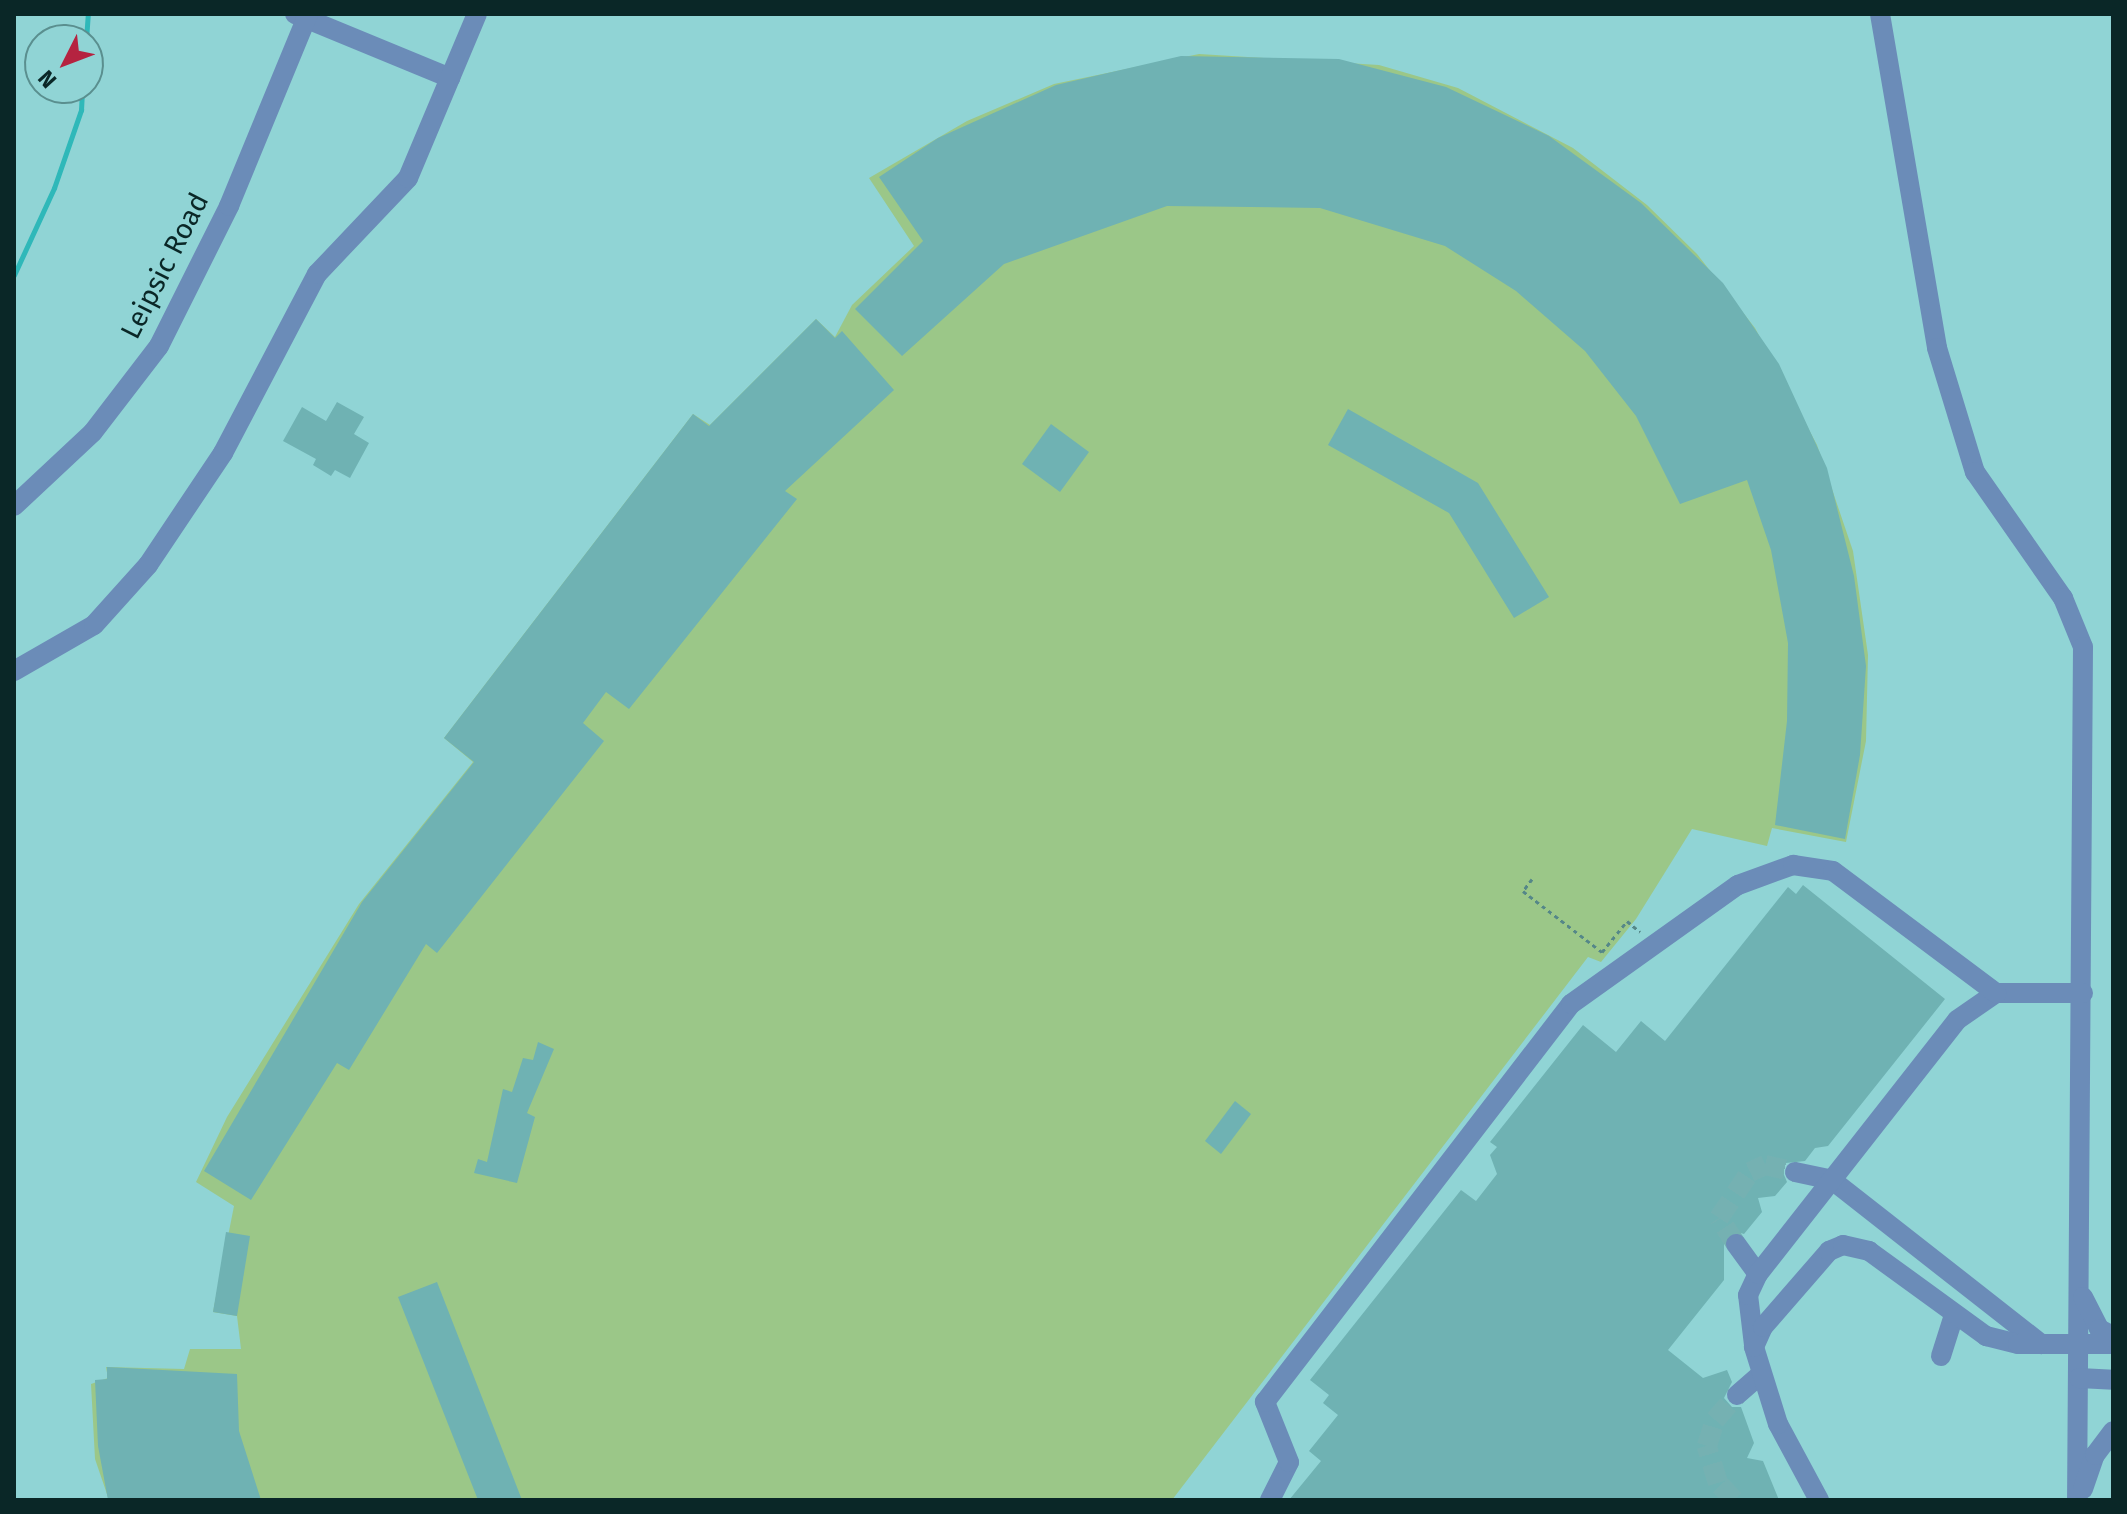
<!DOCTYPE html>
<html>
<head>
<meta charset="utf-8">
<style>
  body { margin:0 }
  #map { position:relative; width:2127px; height:1514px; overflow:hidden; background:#90d4d5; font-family:"Fira Sans",sans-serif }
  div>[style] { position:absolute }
  .green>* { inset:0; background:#9bc788 }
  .stream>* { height:5px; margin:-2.5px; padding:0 2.5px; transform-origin:2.5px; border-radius:2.5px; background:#2fb8b9 }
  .building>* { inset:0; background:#6fb2b3 }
  .minor-tunnel>* { height:20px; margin-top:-10px; transform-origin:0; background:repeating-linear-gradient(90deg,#75b1b2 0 20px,transparent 0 30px) }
  .path>* { height:3px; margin-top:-1.5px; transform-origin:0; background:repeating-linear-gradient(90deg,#558788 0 4px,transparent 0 8px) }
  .minor>* { height:20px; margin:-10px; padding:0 10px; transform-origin:10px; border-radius:10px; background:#6b8cb8 }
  span { translate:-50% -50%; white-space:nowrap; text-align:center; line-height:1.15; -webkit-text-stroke:6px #90d4d5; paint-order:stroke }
  .street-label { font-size:28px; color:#0a2727 }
  .frame { position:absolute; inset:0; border:16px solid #0a2727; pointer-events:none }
  .north { position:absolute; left:24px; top:24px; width:80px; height:80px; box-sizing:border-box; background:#90d4d5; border:2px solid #5a8f8f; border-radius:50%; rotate:228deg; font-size:22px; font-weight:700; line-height:32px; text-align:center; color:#0a2727 }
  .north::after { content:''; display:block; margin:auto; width:28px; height:36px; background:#b52340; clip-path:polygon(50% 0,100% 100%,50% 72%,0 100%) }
</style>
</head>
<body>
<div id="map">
  <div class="green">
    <div style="clip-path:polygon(1199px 54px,1379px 65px,1458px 88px,1573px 148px,1647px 205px,1697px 254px,1755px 328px,1817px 445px,1853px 551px,1868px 655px,1866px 741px,1846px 842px,1772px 828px,1767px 846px,1692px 829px,1636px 919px,1601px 962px,1588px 957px,1172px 1500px,109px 1500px,95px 1459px,91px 1384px,108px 1378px,106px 1367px,184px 1369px,190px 1349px,241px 1349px,237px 1316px,213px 1312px,234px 1206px,196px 1182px,227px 1117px,359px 904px,473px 762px,444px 738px,693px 414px,710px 425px,816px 319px,835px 337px,852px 305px,914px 246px,869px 178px,967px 121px,1054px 84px)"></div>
  </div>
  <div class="stream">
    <div style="left:86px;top:40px;width:26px;rotate:-86deg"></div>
    <div style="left:14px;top:275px;width:96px;rotate:-65.3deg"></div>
    <div style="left:54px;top:188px;width:83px;rotate:-70.9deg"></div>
    <div style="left:81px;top:110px;width:22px;rotate:-87deg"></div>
  </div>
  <div class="building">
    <div style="clip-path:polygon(1181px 56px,1339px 59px,1446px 87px,1549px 136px,1641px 203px,1723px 283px,1779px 364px,1827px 468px,1854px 576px,1866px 666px,1860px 755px,1845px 839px,1775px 825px,1787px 721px,1788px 643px,1771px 550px,1747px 480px,1680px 504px,1636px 416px,1585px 351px,1516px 291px,1445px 246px,1320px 208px,1167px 206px,1004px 264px,902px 356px,855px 309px,923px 241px,879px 177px,938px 138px,1056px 85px)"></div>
    <div style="clip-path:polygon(816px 319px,835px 338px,842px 331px,894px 390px,785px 491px,797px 499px,629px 709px,606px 692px,583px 723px,604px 741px,437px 953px,426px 944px,349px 1070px,337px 1063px,251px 1200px,204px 1171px,362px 902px,474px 762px,444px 738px,693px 414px,709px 426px)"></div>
    <div style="clip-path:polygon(337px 402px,364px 417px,354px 434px,369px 443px,350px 478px,335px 470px,331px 476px,313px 465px,316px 459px,283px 441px,302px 407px,326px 421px)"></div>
    <div style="clip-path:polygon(1348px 409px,1478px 483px,1549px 597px,1514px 618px,1449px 513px,1328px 445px)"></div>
    <div style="clip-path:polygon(1051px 424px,1089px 452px,1060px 492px,1022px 464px)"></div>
    <div style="clip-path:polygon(1803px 885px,1945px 999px,1828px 1146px,1815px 1148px,1805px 1161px,1786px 1163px,1782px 1170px,1787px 1182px,1775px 1196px,1758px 1198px,1762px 1212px,1744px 1234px,1734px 1231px,1724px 1238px,1724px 1280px,1668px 1350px,1703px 1378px,1727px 1370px,1732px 1382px,1724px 1398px,1732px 1407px,1741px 1407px,1754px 1443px,1747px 1458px,1763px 1461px,1779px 1500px,1289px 1500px,1321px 1461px,1309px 1451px,1338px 1415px,1323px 1403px,1329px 1395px,1310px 1380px,1461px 1190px,1476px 1201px,1497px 1174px,1490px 1155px,1497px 1147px,1490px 1142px,1583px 1025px,1616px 1052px,1641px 1021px,1665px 1041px,1788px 887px,1796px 894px)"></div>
    <div style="clip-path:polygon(538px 1042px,554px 1049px,527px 1113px,535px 1117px,517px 1183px,474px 1173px,478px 1159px,487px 1162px,503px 1089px,512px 1092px,523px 1058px,533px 1060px)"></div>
    <div style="clip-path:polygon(1235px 1101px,1251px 1114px,1221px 1154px,1205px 1141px)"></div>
    <div style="clip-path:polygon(226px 1232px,250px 1236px,237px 1316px,213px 1312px)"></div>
    <div style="clip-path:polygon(437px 1282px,522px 1500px,478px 1500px,398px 1297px)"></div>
    <div style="clip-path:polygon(107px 1367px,237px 1374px,239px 1431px,261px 1500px,108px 1500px,98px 1446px,95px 1380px,107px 1379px)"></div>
  </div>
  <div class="minor-tunnel">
    <div style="left:1736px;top:1244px;width:31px;rotate:-123deg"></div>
    <div style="left:1719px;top:1218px;width:55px;rotate:-56deg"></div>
    <div style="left:1750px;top:1172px;width:17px;rotate:-25deg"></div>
    <div style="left:1765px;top:1165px;width:31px;rotate:13deg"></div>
    <div style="left:1734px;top:1500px;width:23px;rotate:-133deg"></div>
    <div style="left:1718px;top:1483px;width:39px;rotate:-107deg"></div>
    <div style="left:1707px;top:1446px;width:27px;rotate:-73deg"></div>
    <div style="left:1715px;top:1420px;width:33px;rotate:-49deg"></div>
  </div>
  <div class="path">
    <div style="left:1532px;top:879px;width:15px;rotate:127deg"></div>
    <div style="left:1523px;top:891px;width:100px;rotate:37.7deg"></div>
    <div style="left:1602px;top:952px;width:40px;rotate:-51deg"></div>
    <div style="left:1627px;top:921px;width:17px;rotate:40deg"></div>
  </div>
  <div class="minor">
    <div style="left:295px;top:14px;width:168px;rotate:22.4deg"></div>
    <div style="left:1880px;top:14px;width:339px;rotate:80.3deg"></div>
    <div style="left:1937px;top:348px;width:130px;rotate:73deg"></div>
    <div style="left:1975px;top:472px;width:154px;rotate:55.1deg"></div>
    <div style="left:2063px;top:598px;width:53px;rotate:67.8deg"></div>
    <div style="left:2083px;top:647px;width:853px;rotate:90.4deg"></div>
    <div style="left:14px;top:506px;width:108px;rotate:-43.1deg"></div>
    <div style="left:93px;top:432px;width:108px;rotate:-52.5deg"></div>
    <div style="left:159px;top:346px;width:157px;rotate:-63.4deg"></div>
    <div style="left:229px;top:206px;width:208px;rotate:-67.6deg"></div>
    <div style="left:14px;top:671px;width:92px;rotate:-29.9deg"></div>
    <div style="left:94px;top:625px;width:81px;rotate:-48deg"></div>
    <div style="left:148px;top:565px;width:135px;rotate:-56.2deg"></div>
    <div style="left:223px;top:453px;width:202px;rotate:-62.3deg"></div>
    <div style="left:317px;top:274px;width:132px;rotate:-46.5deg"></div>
    <div style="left:408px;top:178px;width:178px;rotate:-67.2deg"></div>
    <div style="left:1795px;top:1172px;width:38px;rotate:12deg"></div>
    <div style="left:1832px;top:1180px;width:266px;rotate:38.1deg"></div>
    <div style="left:1736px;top:1244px;width:37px;rotate:54deg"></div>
    <div style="left:2083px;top:1297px;width:36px;rotate:63deg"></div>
    <div style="left:2099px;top:1329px;width:16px;rotate:27deg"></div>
    <div style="left:1754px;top:1345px;width:50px;rotate:-96.8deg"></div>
    <div style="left:1748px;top:1295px;width:23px;rotate:-65deg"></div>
    <div style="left:1758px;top:1274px;width:323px;rotate:-51.9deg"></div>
    <div style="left:1957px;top:1020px;width:47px;rotate:-34.7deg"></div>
    <div style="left:1996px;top:993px;width:87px"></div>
    <div style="left:1941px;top:1356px;width:43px;rotate:-72.4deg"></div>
    <div style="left:2079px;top:1378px;width:34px;rotate:3deg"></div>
    <div style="left:1737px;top:1395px;width:30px;rotate:-41deg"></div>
    <div style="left:2083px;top:1489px;width:36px;rotate:-71deg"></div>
    <div style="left:2095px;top:1455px;width:30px;rotate:-53deg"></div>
    <div style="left:1270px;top:1500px;width:42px;rotate:-63.4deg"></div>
    <div style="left:1289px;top:1462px;width:65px;rotate:-111.8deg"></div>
    <div style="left:1265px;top:1402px;width:502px;rotate:-52.45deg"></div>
    <div style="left:1571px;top:1004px;width:205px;rotate:-35.5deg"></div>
    <div style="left:1738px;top:885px;width:59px;rotate:-20deg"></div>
    <div style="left:1793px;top:865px;width:40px;rotate:8.5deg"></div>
    <div style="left:1833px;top:871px;width:204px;rotate:36.8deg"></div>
    <div style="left:1819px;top:1500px;width:86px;rotate:-118.3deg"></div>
    <div style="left:1778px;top:1424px;width:81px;rotate:-107.3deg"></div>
    <div style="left:1754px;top:1347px;width:22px;rotate:-66deg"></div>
    <div style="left:1763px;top:1327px;width:101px;rotate:-49deg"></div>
    <div style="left:1829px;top:1251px;width:15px;rotate:-23deg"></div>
    <div style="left:1843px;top:1245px;width:27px;rotate:13deg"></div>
    <div style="left:1869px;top:1251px;width:145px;rotate:36deg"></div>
    <div style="left:1986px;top:1336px;width:33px;rotate:14deg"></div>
    <div style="left:2018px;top:1344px;width:95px"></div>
  </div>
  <div class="street-label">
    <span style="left:165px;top:266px;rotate:-63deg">Leipsic Road</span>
  </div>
  <div class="frame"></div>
  <div class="north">N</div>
</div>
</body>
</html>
